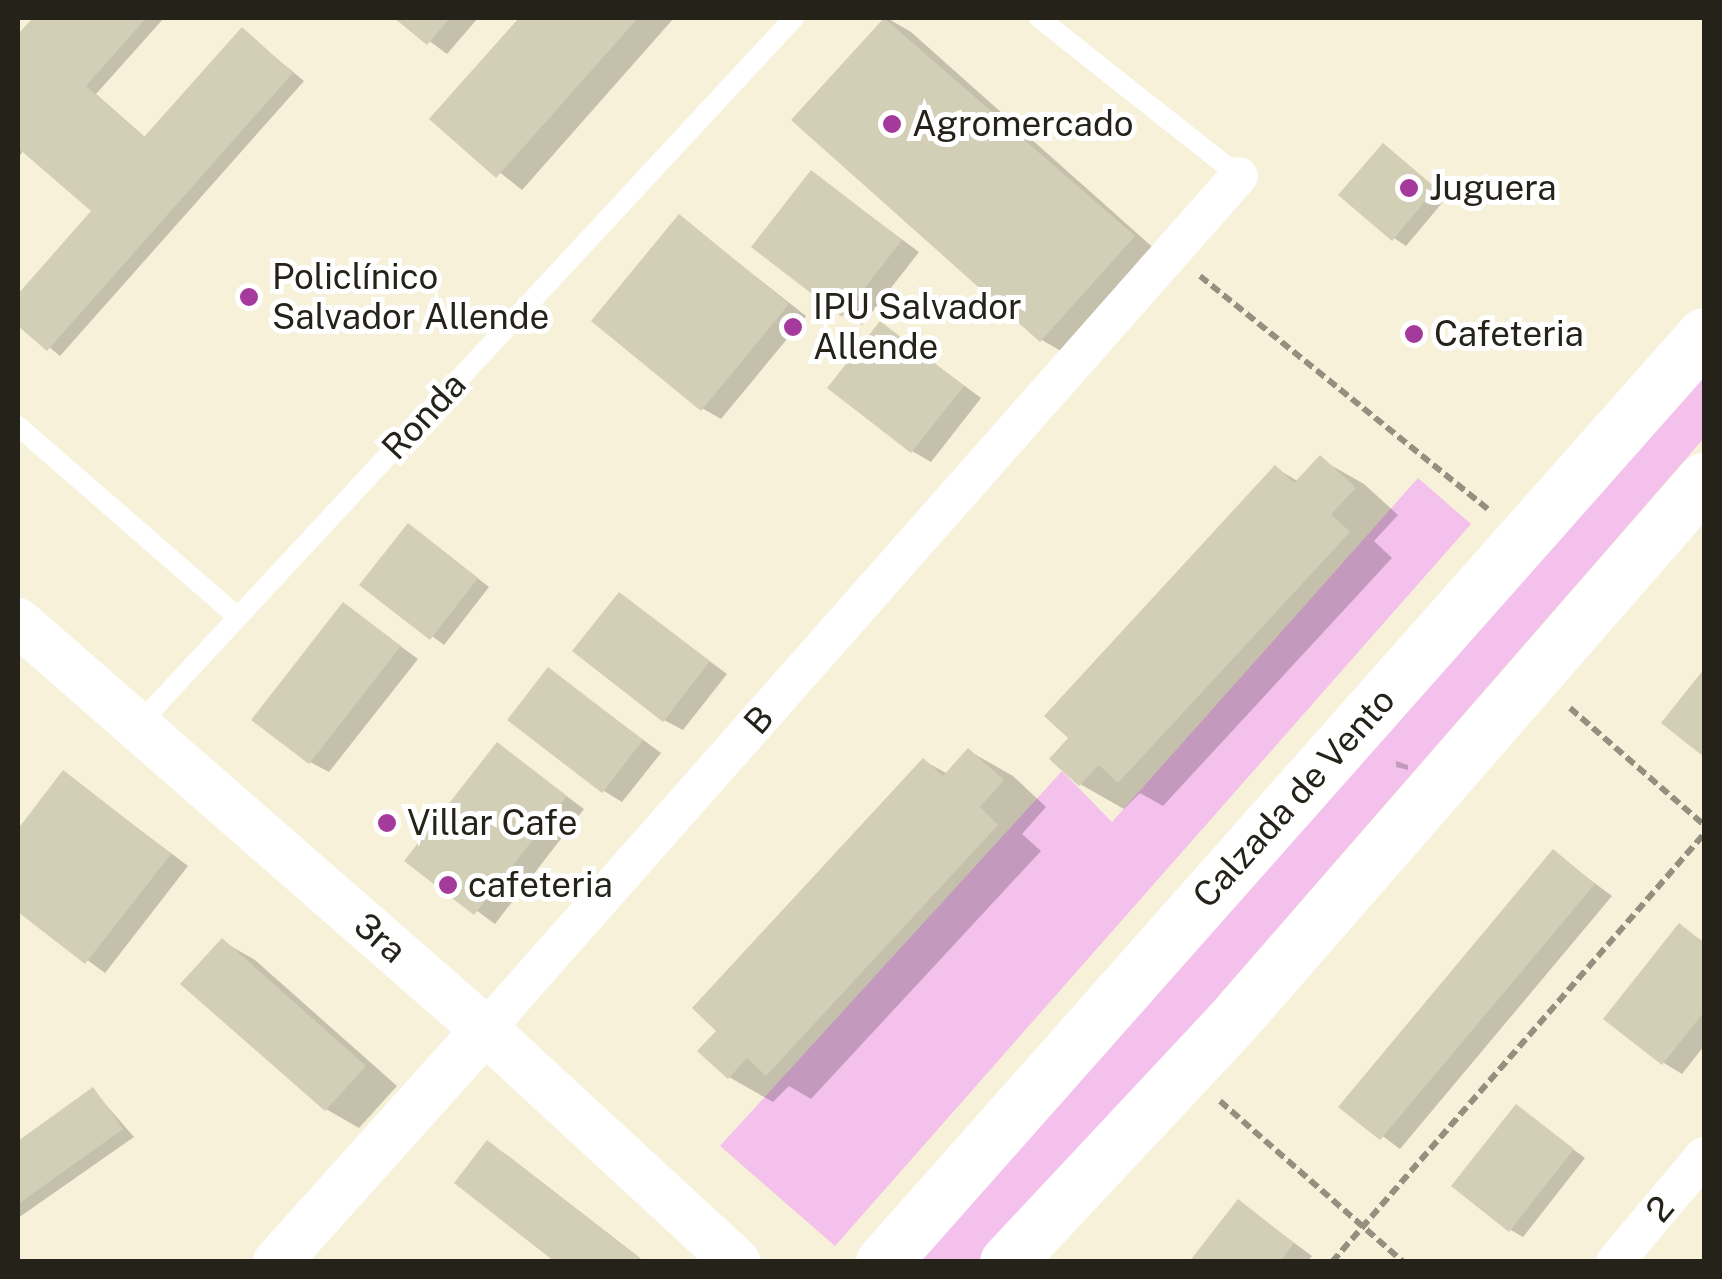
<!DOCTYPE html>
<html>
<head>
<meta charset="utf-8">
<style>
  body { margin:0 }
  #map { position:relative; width:1722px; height:1279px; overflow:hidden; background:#f6f1d8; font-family:"Public Sans",sans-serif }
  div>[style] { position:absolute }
  .green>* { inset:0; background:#f4c1ed }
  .shadow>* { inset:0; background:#0003 }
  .building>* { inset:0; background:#d3ceb6 }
  .path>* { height:6px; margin-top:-3px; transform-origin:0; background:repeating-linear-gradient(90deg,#94907f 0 10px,transparent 0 15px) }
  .service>* { height:20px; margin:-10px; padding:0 10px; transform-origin:10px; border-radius:10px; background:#fff }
  .minor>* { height:38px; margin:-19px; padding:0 19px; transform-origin:19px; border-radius:19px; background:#fff }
  .tertiary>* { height:48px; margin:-24px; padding:0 24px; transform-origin:24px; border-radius:24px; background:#fff }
  .primary>* { height:55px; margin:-27.5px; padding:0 27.5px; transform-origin:27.5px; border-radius:27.5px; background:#fff }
  .dots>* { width:28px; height:28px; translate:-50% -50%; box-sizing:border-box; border:5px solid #fff; border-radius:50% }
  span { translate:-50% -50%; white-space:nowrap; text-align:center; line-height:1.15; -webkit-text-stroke:10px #fff; paint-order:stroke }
  .poi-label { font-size:35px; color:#242219 }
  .left { translate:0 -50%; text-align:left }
  .street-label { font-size:35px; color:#242219 }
  .frame { position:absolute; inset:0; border:20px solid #242219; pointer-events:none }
</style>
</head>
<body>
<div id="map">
  <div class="green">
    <div style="clip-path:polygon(1704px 371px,1704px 438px,988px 1261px,913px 1262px)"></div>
    <div style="clip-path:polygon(1418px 478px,1471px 524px,835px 1246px,720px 1146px,1062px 771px,1112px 822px)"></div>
  </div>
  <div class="shadow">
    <div style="clip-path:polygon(36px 18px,164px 18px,96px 94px,146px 138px,242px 30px,304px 81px,60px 356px,18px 322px,18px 298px,94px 211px,24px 150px,18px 158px,18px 38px)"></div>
    <div style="clip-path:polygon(398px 18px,478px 18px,447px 54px)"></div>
    <div style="clip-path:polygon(522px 18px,674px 18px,522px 190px,433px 119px)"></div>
    <div style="clip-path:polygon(887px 18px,911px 32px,1158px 252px,1066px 354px,1042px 340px,795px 120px)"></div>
    <div style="clip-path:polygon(1384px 146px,1447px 197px,1406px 246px,1394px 238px)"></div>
    <div style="clip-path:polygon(812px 173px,919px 252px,862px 325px,843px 314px)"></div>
    <div style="clip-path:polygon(680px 217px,806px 316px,721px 419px,702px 408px)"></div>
    <div style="clip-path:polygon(881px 324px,981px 398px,931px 462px,912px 451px)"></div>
    <div style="clip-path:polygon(1320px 459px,1364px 484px,1398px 515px,1374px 541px,1392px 558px,1163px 806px,1140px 793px,1124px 809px,1080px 784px,1276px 468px,1299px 482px)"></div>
    <div style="clip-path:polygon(421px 534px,489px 587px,444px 645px,363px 584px)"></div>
    <div style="clip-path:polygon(620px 595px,727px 674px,683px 730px,664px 720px)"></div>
    <div style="clip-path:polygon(344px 605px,418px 659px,329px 772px,310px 762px)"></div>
    <div style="clip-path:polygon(549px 670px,661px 753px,622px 802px,604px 791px)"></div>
    <div style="clip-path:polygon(497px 745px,584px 809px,495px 924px,408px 860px)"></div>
    <div style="clip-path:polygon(969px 751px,1013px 776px,1046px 807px,1022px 834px,1041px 851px,811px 1099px,789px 1086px,773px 1102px,729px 1077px,720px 1030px,924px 761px,948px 774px)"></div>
    <div style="clip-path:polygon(1396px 761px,1408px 765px,1408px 770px,1396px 767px)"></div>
    <div style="clip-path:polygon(64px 773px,188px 866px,105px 973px,18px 909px,18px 833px)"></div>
    <div style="clip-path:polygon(1554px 853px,1612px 896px,1400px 1149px,1342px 1106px)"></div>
    <div style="clip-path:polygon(1680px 927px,1704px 942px,1704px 1046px,1682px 1074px,1664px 1063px)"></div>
    <div style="clip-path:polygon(222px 941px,255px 960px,397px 1086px,359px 1128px,326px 1109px)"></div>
    <div style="clip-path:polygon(93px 1090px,134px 1137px,18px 1218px,18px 1144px)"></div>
    <div style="clip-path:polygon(1517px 1107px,1585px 1158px,1523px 1237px,1511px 1230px)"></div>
    <div style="clip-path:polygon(488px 1144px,507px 1155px,645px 1262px,559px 1262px)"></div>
    <div style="clip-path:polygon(1239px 1202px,1312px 1256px,1307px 1262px,1192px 1262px)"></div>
  </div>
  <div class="building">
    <div style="clip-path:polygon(33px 18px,146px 18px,86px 86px,144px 137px,242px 27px,293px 73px,47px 351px,18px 326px,18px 294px,91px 211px,18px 148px,18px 34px)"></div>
    <div style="clip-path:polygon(394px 18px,450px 18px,427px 45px)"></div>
    <div style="clip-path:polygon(519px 18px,638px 18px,496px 178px,429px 119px)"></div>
    <div style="clip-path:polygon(884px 18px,1135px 236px,1040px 342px,791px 120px)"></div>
    <div style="clip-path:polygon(1383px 143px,1436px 188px,1392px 241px,1338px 195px)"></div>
    <div style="clip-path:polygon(811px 170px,902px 240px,842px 317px,751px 247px)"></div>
    <div style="clip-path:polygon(679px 214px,789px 304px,701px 411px,591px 321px)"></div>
    <div style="clip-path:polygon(880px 321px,964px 386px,911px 453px,827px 388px)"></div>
    <div style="clip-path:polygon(1320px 455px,1356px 488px,1331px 514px,1350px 532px,1118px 783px,1099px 765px,1079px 786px,1049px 759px,1068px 738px,1044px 716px,1275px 465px,1294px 483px)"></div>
    <div style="clip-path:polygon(408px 523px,478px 578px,430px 640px,359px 585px)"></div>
    <div style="clip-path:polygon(619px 592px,710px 661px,663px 722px,572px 651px)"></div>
    <div style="clip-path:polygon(343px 602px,401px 646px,309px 764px,251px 720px)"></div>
    <div style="clip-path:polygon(548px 667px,643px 740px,602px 793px,507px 720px)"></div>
    <div style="clip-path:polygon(1704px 669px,1704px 757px,1661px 723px)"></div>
    <div style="clip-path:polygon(497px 742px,567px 796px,474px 915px,404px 861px)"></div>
    <div style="clip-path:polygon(968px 748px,1004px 780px,980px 807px,998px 825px,766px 1076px,747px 1058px,728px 1079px,697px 1051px,716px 1031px,692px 1008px,923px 758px,943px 776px)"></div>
    <div style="clip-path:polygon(63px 770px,171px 854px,85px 964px,18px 912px,18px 829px)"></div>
    <div style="clip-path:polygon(1553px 849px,1595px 884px,1380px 1140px,1338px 1107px)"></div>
    <div style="clip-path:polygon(1679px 923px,1704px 943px,1704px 1012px,1662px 1065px,1603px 1019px)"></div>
    <div style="clip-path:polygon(222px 938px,366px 1066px,325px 1111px,180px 984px)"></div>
    <div style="clip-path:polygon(93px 1087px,123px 1129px,18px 1204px,18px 1141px)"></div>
    <div style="clip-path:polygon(1516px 1104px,1574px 1149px,1509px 1232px,1451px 1186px)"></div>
    <div style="clip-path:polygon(487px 1140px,644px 1262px,555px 1262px,454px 1183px)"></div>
    <div style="clip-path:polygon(1238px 1199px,1294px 1243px,1280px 1262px,1189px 1262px)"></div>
  </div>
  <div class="path">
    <div style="left:1200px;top:276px;width:372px;rotate:39deg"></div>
    <div style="left:1570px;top:708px;width:178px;rotate:41.1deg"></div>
    <div style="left:1220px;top:1101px;width:244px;rotate:41.3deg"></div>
    <div style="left:1332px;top:1262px;width:567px;rotate:-49deg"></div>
  </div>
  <div class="service">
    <div style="left:1039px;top:18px;width:255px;rotate:38.3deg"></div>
    <div style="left:18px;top:426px;width:291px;rotate:41deg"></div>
    <div style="left:137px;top:726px;width:966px;rotate:-47.14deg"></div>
  </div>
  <div class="minor">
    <div style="left:485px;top:1030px;width:1139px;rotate:-48.56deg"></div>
    <div style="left:1615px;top:1262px;width:138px;rotate:-50deg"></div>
  </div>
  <div class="tertiary">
    <div style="left:18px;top:622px;width:620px;rotate:41.14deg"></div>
    <div style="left:485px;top:1030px;width:342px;rotate:42.7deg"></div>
    <div style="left:277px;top:1262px;width:312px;rotate:-48.1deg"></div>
  </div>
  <div class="primary">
    <div style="left:883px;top:1262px;width:1238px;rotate:-48.47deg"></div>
    <div style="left:1007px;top:1262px;width:326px;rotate:-46.9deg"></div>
    <div style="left:1230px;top:1024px;width:722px;rotate:-48.93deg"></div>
  </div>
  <div class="dots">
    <div style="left:892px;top:124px;background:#a43b9c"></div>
    <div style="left:1409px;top:188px;background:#a43b9c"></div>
    <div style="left:249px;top:297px;background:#a43b9c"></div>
    <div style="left:793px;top:327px;background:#a43b9c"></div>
    <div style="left:1414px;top:334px;background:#a43b9c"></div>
    <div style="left:387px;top:823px;background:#a43b9c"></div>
    <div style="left:448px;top:885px;background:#a43b9c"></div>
  </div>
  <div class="poi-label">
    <span class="left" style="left:912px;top:124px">Agromercado</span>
    <span class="left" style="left:1429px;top:188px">Juguera</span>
    <span class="left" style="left:272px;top:297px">Policlínico<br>Salvador Allende</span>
    <span class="left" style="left:813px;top:327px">IPU Salvador<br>Allende</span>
    <span class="left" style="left:1434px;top:334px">Cafeteria</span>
    <span class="left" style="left:407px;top:823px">Villar Cafe</span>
    <span class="left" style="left:468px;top:885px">cafeteria</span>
  </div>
  <div class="street-label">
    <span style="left:424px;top:416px;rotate:-47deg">Ronda</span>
    <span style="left:759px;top:720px;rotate:-49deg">B</span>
    <span style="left:1294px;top:798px;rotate:-48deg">Calzada de Vento</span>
    <span style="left:380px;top:938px;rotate:41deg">3ra</span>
    <span style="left:1660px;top:1209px;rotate:-50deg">2</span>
  </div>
  <div class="frame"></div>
</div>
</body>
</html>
